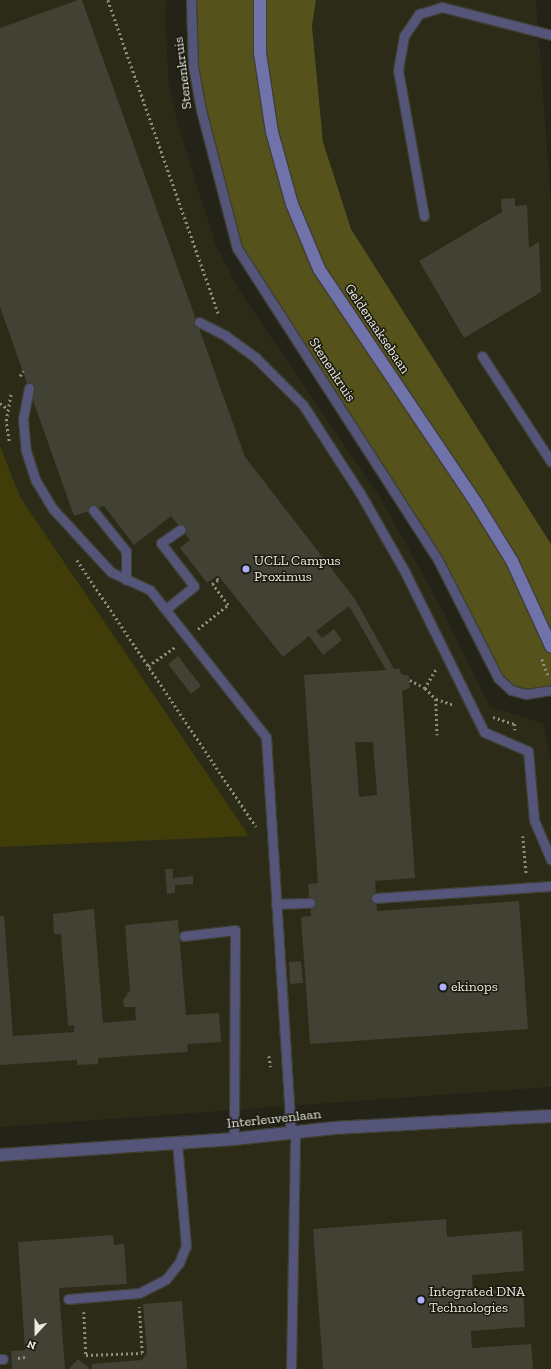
<!DOCTYPE html>
<html>
<head>
<meta charset="utf-8">
<style>
  body { margin:0 }
  #map { position:relative; width:551px; height:1369px; overflow:hidden; background:#232317; font-family:"Zilla Slab",serif }
  div>[style] { position:absolute }
  .built>* { inset:0; background:#2b2b18 }
  .green>* { inset:0; background:#403d09 }
  .forest>* { inset:0; background:#55521b }
  .building>* { inset:0; background:#414134 }
  .path>* { height:2.5px; margin-top:-1.25px; transform-origin:0; background:repeating-linear-gradient(90deg,#8e8e84 0 2px,transparent 0 5px) }
  .roads { filter:drop-shadow(1px 0 #3f3f34) drop-shadow(-1px 0 #3f3f34) drop-shadow(0 1px #3f3f34) drop-shadow(0 -1px #3f3f34) }
  .lane>* { height:9px; margin:-4.5px; padding:0 4.5px; transform-origin:4.5px; border-radius:4.5px; background:#545578 }
  .street>* { height:12px; margin:-6px; padding:0 6px; transform-origin:6px; border-radius:6px; background:#545578 }
  .secondary>* { height:12px; margin:-6px; padding:0 6px; transform-origin:6px; border-radius:6px; background:#7072aa }
  .dots>* { width:11px; height:11px; translate:-50% -50%; box-sizing:border-box; border:2px solid #1a190e; border-radius:50% }
  span { translate:-50% -50%; white-space:nowrap; text-align:center; line-height:1.15; -webkit-text-stroke:3px #1a190e; paint-order:stroke }
  .street-label { font-size:14px; color:#ebeae3 }
  .poi-label { font-size:14px; color:#ebeae3 }
  .left { translate:0 -50%; text-align:left }
  .north { position:absolute; left:16px; top:1313px; width:40px; height:40px; -webkit-text-stroke:3px #1a190e; paint-order:stroke; rotate:201deg; font-size:11px; font-weight:700; line-height:16px; text-align:center; color:#ebeae3 }
  .north::after { content:''; display:block; margin:auto; width:14px; height:18px; background:#ebeae3; clip-path:polygon(50% 0,100% 100%,50% 72%,0 100%) }
</style>
</head>
<body>
<div id="map">
  <div class="built">
    <div style="clip-path:polygon(0 0,167px 0,165px 18px,169px 83px,178px 125px,215px 243px,239px 290px,381px 499px,440px 605px,490px 707px,543px 723px,551px 762px,551px 1087px,0 1127px)"></div>
    <div style="clip-path:polygon(316px 0,536px 0,551px 201px,551px 544px,351px 229px,323px 142px,312px 26px)"></div>
    <div style="clip-path:polygon(551px 1116px,551px 1369px,0 1369px,0 1155px)"></div>
  </div>
  <div class="green">
    <div style="clip-path:polygon(0 446px,20px 497px,249px 836px,0 847px)"></div>
  </div>
  <div class="forest">
    <div style="clip-path:polygon(191px 0,316px 0,312px 26px,323px 142px,351px 229px,551px 544px,551px 688px,526px 694px,498px 678px,438px 560px,237px 248px,201px 110px)"></div>
  </div>
  <div class="building">
    <div style="clip-path:polygon(evenodd,78px 0,82px 0,245px 457px,355px 599px,394px 669px,400px 669px,401px 674px,409px 676px,410px 688px,402px 691px,415px 878px,375px 881px,377px 911px,519px 901px,528px 1029px,310px 1044px,301px 917px,311px 916px,308px 884px,318px 883px,304px 675px,386px 670px,349px 606px,316px 631px,322px 638px,334px 629px,342px 640px,323px 655px,309px 636px,283px 657px,218px 575px,207px 583px,180px 548px,190px 540px,171px 516px,134px 545px,104px 506px,74px 516px,0 307px,0 28px,78px 0,355px 742px,373px 742px,377px 795px,359px 797px,355px 742px)"></div>
    <div style="clip-path:polygon(515px 198px,515px 206px,527px 205px,529px 248px,539px 242px,541px 292px,464px 338px,419px 261px,502px 212px,501px 199px)"></div>
    <div style="clip-path:polygon(178px 656px,201px 686px,191px 694px,168px 664px)"></div>
    <div style="clip-path:polygon(165px 869px,173px 869px,173px 878px,193px 876px,193px 884px,175px 885px,175px 893px,167px 894px)"></div>
    <div style="clip-path:polygon(94px 909px,103px 1023px,136px 1020px,135px 1007px,124px 1007px,123px 1000px,128px 994px,126px 993px,130px 992px,125px 925px,178px 920px,186px 1015px,219px 1013px,221px 1042px,187px 1044px,188px 1052px,98px 1058px,98px 1064px,77px 1065px,77px 1060px,0 1065px,0 916px,4px 916px,13px 1036px,74px 1032px,74px 1025px,68px 1026px,61px 934px,54px 934px,53px 914px)"></div>
    <div style="clip-path:polygon(301px 961px,303px 983px,290px 984px,289px 962px)"></div>
    <div style="clip-path:polygon(446px 1219px,447px 1237px,522px 1231px,524px 1271px,472px 1275px,473px 1292px,523px 1288px,525px 1327px,471px 1331px,472px 1348px,531px 1344px,533px 1369px,323px 1369px,313px 1229px)"></div>
    <div style="clip-path:polygon(113px 1235px,114px 1245px,124px 1244px,127px 1284px,59px 1288px,65px 1369px,12px 1369px,11px 1351px,25px 1350px,18px 1242px)"></div>
    <div style="clip-path:polygon(182px 1301px,187px 1369px,92px 1369px,92px 1364px,142px 1360px,147px 1353px,143px 1304px)"></div>
    <div style="clip-path:polygon(78px 1359px,90px 1369px,69px 1369px)"></div>
  </div>
  <div class="path">
    <div style="left:108px;top:0;width:334px;rotate:70.6deg"></div>
    <div style="left:20px;top:376px;width:6px;rotate:-59deg"></div>
    <div style="left:0;top:403px;width:10px;rotate:37deg"></div>
    <div style="left:9px;top:441px;width:20px;rotate:-99deg"></div>
    <div style="left:6px;top:421px;width:28px;rotate:-80deg"></div>
    <div style="left:77px;top:560px;width:321px;rotate:56.1deg"></div>
    <div style="left:198px;top:629px;width:38px;rotate:-39deg"></div>
    <div style="left:228px;top:605px;width:26px;rotate:-127deg"></div>
    <div style="left:212px;top:584px;width:7px;rotate:-34deg"></div>
    <div style="left:218px;top:580px;width:4px;rotate:-124deg"></div>
    <div style="left:542px;top:659px;width:17px;rotate:69deg"></div>
    <div style="left:148px;top:666px;width:33px;rotate:-35deg"></div>
    <div style="left:436px;top:670px;width:21px;rotate:121deg"></div>
    <div style="left:425px;top:688px;width:16px;rotate:45deg"></div>
    <div style="left:436px;top:699px;width:19px;rotate:18deg"></div>
    <div style="left:410px;top:680px;width:17px;rotate:28deg"></div>
    <div style="left:436px;top:699px;width:36px;rotate:88deg"></div>
    <div style="left:493px;top:717px;width:23px;rotate:18deg"></div>
    <div style="left:515px;top:724px;width:6px;rotate:90deg"></div>
    <div style="left:523px;top:836px;width:37px;rotate:85deg"></div>
    <div style="left:269px;top:1056px;width:11px;rotate:80deg"></div>
    <div style="left:84px;top:1312px;width:43px;rotate:87.3deg"></div>
    <div style="left:86px;top:1355px;width:56px;rotate:-2deg"></div>
    <div style="left:142px;top:1353px;width:46px;rotate:-93.7deg"></div>
    <div style="left:18px;top:1358px;width:7px;rotate:-8deg"></div>
  </div>
  <div class="roads">
    <div class="lane">
      <div style="left:191px;top:0;width:66px;rotate:88.3deg"></div>
      <div style="left:193px;top:66px;width:45px;rotate:79.7deg"></div>
      <div style="left:201px;top:110px;width:143px;rotate:75.4deg"></div>
      <div style="left:237px;top:248px;width:371px;rotate:57.2deg"></div>
      <div style="left:438px;top:560px;width:132px;rotate:63deg"></div>
      <div style="left:498px;top:678px;width:18px;rotate:43deg"></div>
      <div style="left:511px;top:690px;width:16px;rotate:15deg"></div>
      <div style="left:526px;top:694px;width:25px;rotate:-9deg"></div>
      <div style="left:424px;top:216px;width:148px;rotate:-100.1deg"></div>
      <div style="left:398px;top:70px;width:35px;rotate:-80deg"></div>
      <div style="left:404px;top:36px;width:27px;rotate:-56deg"></div>
      <div style="left:419px;top:14px;width:24px;rotate:-17deg"></div>
      <div style="left:442px;top:7px;width:113px;rotate:14.4deg"></div>
      <div style="left:199px;top:322px;width:30px;rotate:27deg"></div>
      <div style="left:226px;top:336px;width:37px;rotate:36deg"></div>
      <div style="left:256px;top:358px;width:66px;rotate:45deg"></div>
      <div style="left:303px;top:405px;width:105px;rotate:57.1deg"></div>
      <div style="left:360px;top:493px;width:91px;rotate:60.3deg"></div>
      <div style="left:405px;top:572px;width:178px;rotate:63.7deg"></div>
      <div style="left:484px;top:732px;width:48px;rotate:23.4deg"></div>
      <div style="left:528px;top:751px;width:69px;rotate:85deg"></div>
      <div style="left:534px;top:820px;width:43px;rotate:67deg"></div>
      <div style="left:482px;top:356px;width:126px;rotate:56.9deg"></div>
      <div style="left:29px;top:388px;width:32px;rotate:101deg"></div>
      <div style="left:23px;top:419px;width:32px;rotate:85deg"></div>
      <div style="left:26px;top:451px;width:32px;rotate:72deg"></div>
      <div style="left:36px;top:481px;width:33px;rotate:59deg"></div>
      <div style="left:53px;top:509px;width:86px;rotate:47.4deg"></div>
      <div style="left:111px;top:572px;width:43px;rotate:24.8deg"></div>
      <div style="left:150px;top:590px;width:187px;rotate:51.7deg"></div>
      <div style="left:266px;top:737px;width:396px;rotate:86.4deg"></div>
      <div style="left:93px;top:510px;width:53px;rotate:51.2deg"></div>
      <div style="left:126px;top:551px;width:29px;rotate:90deg"></div>
      <div style="left:166px;top:609px;width:36px;rotate:-39deg"></div>
      <div style="left:194px;top:586px;width:54px;rotate:-127.5deg"></div>
      <div style="left:161px;top:543px;width:24px;rotate:-35deg"></div>
      <div style="left:376px;top:898px;width:175px;rotate:-3.9deg"></div>
      <div style="left:276px;top:904px;width:34px;rotate:-2deg"></div>
      <div style="left:184px;top:936px;width:51px;rotate:-6.7deg"></div>
      <div style="left:235px;top:930px;width:209px;rotate:90.3deg"></div>
      <div style="left:68px;top:1299px;width:71px;rotate:-4.8deg"></div>
      <div style="left:139px;top:1293px;width:30px;rotate:-27deg"></div>
      <div style="left:166px;top:1279px;width:21px;rotate:-51deg"></div>
      <div style="left:179px;top:1263px;width:18px;rotate:-68deg"></div>
      <div style="left:186px;top:1246px;width:103px;rotate:-95deg"></div>
      <div style="left:0;top:1359px;width:3px"></div>
      <div style="left:291px;top:1369px;width:237px;rotate:-89deg"></div>
    </div>
    <div class="street">
      <div style="left:0;top:1155px;width:235px;rotate:-3.9deg"></div>
      <div style="left:234px;top:1139px;width:101px;rotate:-6.3deg"></div>
      <div style="left:334px;top:1128px;width:217px;rotate:-3.2deg"></div>
    </div>
    <div class="secondary">
      <div style="left:260px;top:0;width:53px;rotate:90deg"></div>
      <div style="left:260px;top:53px;width:80px;rotate:81.4deg"></div>
      <div style="left:272px;top:132px;width:75px;rotate:74.5deg"></div>
      <div style="left:292px;top:204px;width:70px;rotate:67.4deg"></div>
      <div style="left:319px;top:269px;width:280px;rotate:56.1deg"></div>
      <div style="left:475px;top:501px;width:70px;rotate:58.3deg"></div>
      <div style="left:512px;top:561px;width:94px;rotate:65.4deg"></div>
    </div>
  </div>
  <div class="dots">
    <div style="left:246px;top:569px;background:#acaffb"></div>
    <div style="left:443px;top:987px;background:#acaffb"></div>
    <div style="left:421px;top:1300px;background:#acaffb"></div>
  </div>
  <div class="street-label">
    <span style="left:183px;top:73px;rotate:-97deg">Stenenkruis</span>
    <span style="left:377px;top:329px;rotate:56deg">Geldenaaksebaan</span>
    <span style="left:332px;top:370px;rotate:57deg">Stenenkruis</span>
    <span style="left:274px;top:1119px;rotate:-6deg">Interleuvenlaan</span>
  </div>
  <div class="poi-label">
    <span class="left" style="left:254px;top:569px">UCLL Campus<br>Proximus</span>
    <span class="left" style="left:451px;top:987px">ekinops</span>
    <span class="left" style="left:429px;top:1300px">Integrated DNA<br>Technologies</span>
  </div>
  <div class="north">N</div>
</div>
</body>
</html>
